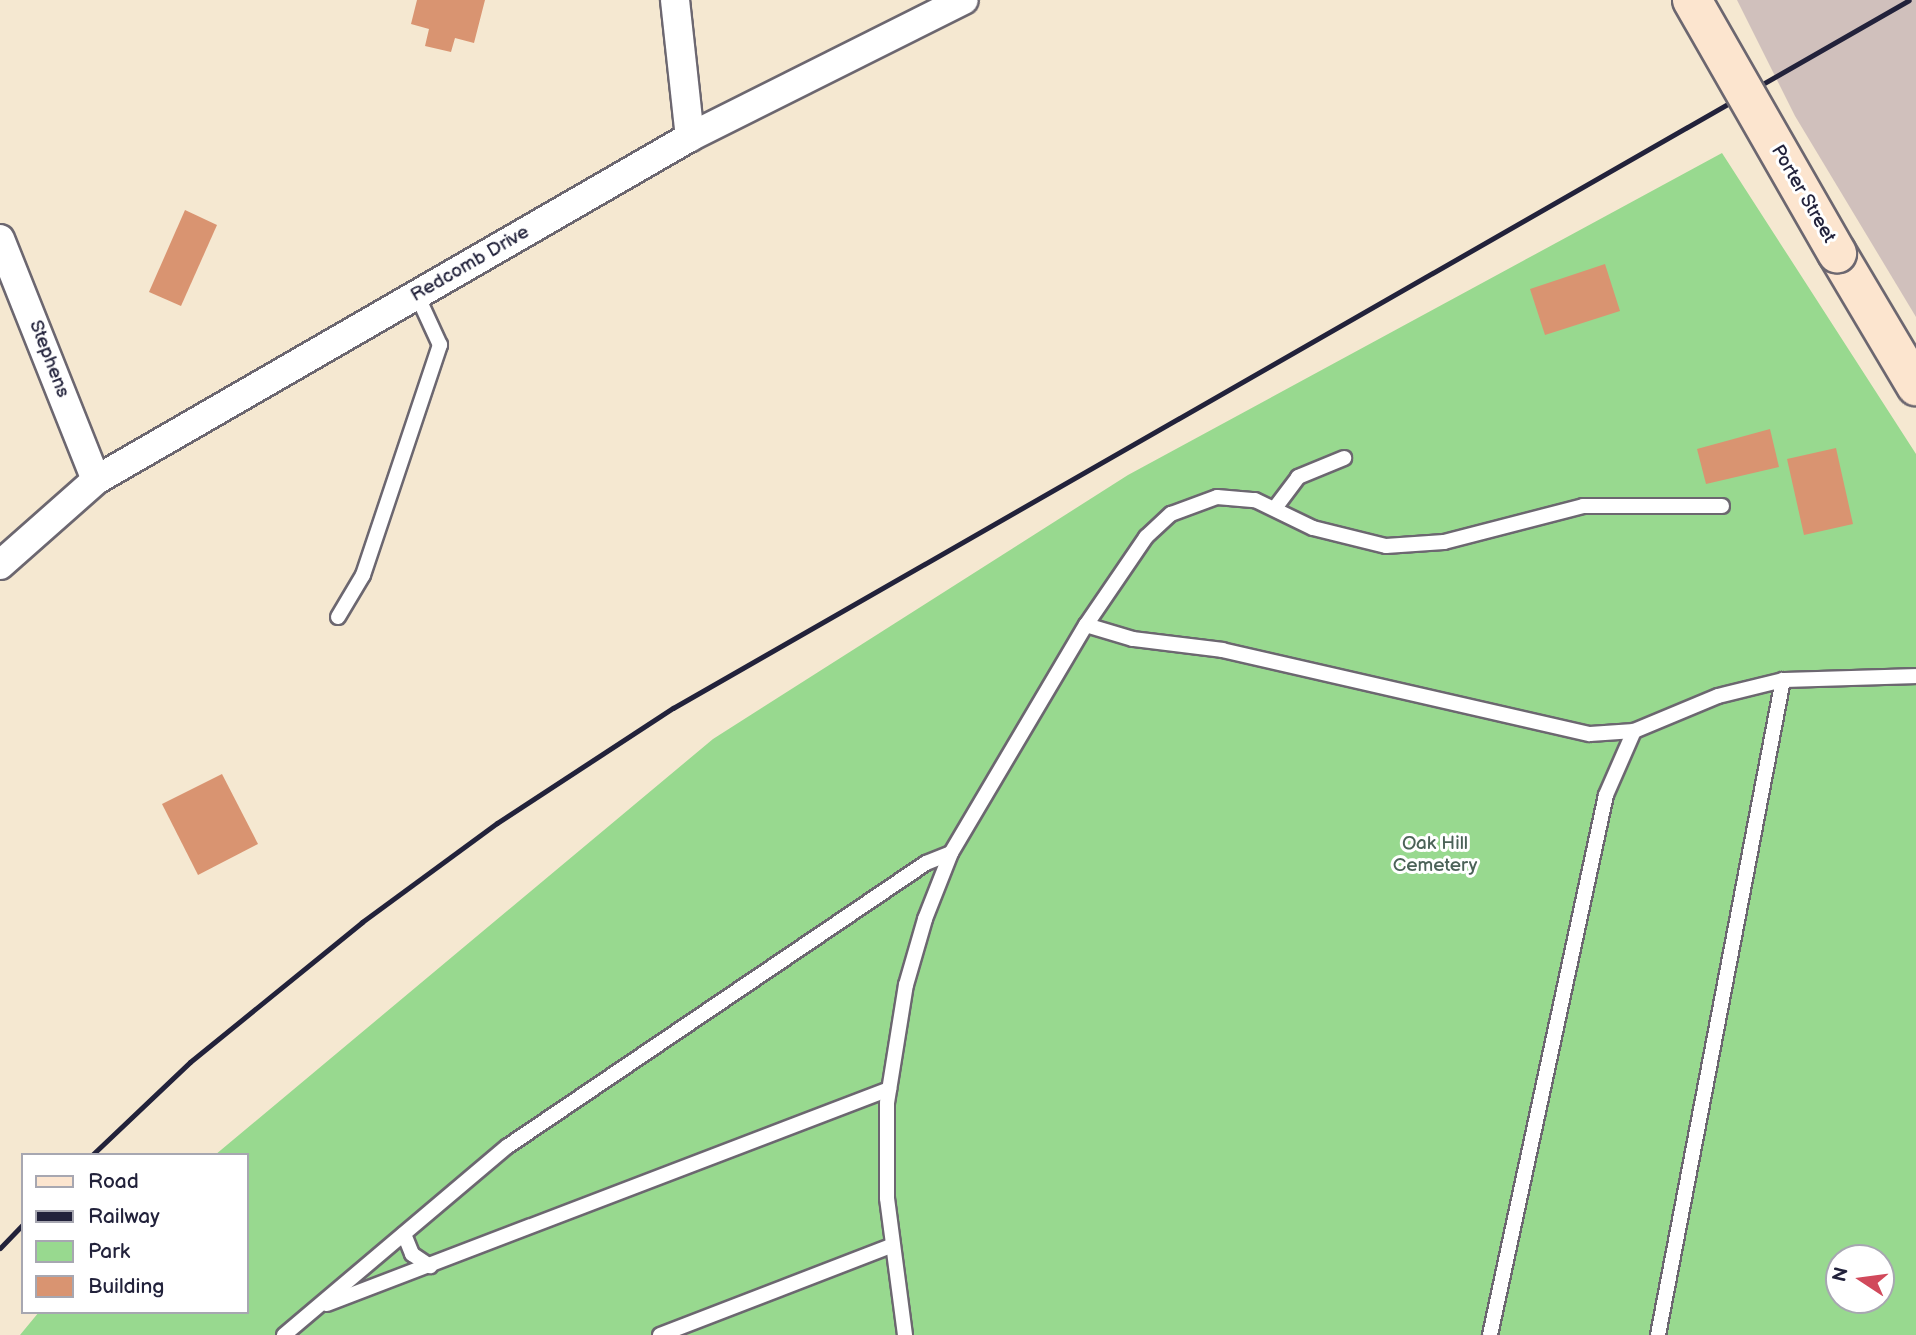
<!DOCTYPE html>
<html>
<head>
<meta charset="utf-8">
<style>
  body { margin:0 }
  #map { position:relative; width:1916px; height:1335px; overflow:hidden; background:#f5e8d1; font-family:"Balsamiq Sans",sans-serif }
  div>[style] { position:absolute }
  .industrial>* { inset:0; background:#d0c0bc }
  .green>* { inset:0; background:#98d98f }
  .building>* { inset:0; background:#d99471 }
  .roads { filter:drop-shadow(2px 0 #6c6770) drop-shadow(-2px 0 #6c6770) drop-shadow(0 2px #6c6770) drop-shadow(0 -2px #6c6770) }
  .lane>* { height:14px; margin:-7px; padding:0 7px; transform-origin:7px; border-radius:7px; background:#fff }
  .street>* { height:28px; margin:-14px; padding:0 14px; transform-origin:14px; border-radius:14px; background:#fff }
  .secondary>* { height:38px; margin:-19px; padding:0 19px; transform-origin:19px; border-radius:19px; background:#fce5cf }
  .rail>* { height:5px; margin:-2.5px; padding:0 2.5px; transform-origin:2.5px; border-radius:2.5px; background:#22223b }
  .bridges { filter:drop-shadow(2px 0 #6c6770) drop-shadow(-2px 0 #6c6770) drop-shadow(0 2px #6c6770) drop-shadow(0 -2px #6c6770) }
  .secondary-bridge>* { height:38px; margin:-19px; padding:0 19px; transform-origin:19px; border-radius:19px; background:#fce5cf }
  span { translate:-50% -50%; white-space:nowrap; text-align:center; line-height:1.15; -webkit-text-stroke:6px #fff; paint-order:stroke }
  .street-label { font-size:19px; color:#22223b }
  .park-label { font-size:19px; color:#4b6258 }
  .legend { position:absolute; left:21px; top:1153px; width:228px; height:161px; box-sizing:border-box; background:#fff; border:2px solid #a7a7b1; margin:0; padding:9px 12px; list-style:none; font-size:21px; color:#22223b }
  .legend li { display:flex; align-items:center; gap:14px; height:35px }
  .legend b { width:35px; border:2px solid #a7a7b1 }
  .north { position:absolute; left:1825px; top:1244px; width:70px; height:70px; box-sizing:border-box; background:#fff; border:2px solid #a7a7b1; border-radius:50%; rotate:283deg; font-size:19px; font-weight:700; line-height:28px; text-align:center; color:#22223b }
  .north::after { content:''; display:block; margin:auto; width:24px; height:32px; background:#d1495b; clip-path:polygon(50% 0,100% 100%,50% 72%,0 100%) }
</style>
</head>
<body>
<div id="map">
  <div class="industrial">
    <div style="clip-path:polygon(1737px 0,1916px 0,1916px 317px,1795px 116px)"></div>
  </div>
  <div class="green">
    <div style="clip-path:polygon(evenodd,1722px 153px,1916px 454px,1916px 1335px,20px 1335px,39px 1312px,247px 1312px,247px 1155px,215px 1155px,713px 739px,1128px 475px,1722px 153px,1839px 1258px,1881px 1258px,1881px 1300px,1839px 1300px,1839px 1258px)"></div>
  </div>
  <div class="building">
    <div style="clip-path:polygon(417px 0,485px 0,474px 43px,455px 38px,451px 52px,425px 46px,429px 29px,411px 24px)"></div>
    <div style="clip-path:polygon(185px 210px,217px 225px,181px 306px,149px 292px)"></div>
    <div style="clip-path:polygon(1605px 264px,1620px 311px,1545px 335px,1530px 289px)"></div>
    <div style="clip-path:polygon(1770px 429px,1779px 467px,1706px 484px,1697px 449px)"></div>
    <div style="clip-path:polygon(1836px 448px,1853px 524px,1804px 535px,1787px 459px)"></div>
    <div style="clip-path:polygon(222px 774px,258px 844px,198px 875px,162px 804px)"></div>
  </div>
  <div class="roads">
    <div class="lane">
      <div style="left:1275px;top:508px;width:39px;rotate:-53deg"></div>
      <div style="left:1298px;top:477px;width:50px;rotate:-22.4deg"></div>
      <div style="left:338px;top:617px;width:49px;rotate:-59.2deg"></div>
      <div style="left:363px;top:575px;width:243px;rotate:-71.5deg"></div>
      <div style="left:440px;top:345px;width:55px;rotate:-114.7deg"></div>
      <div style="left:1086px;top:625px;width:107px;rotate:-55.7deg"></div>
      <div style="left:1146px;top:537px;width:34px;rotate:-43deg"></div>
      <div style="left:1171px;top:514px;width:49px;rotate:-20.3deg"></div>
      <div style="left:1217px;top:497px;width:38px;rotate:5deg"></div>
      <div style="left:1255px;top:500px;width:64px;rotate:25.8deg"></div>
      <div style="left:1313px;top:528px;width:75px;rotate:13.9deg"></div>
      <div style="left:1386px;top:546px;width:58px;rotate:-3.9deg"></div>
      <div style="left:1444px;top:542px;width:144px;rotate:-14.5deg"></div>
      <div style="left:1583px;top:506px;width:139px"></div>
      <div style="left:404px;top:1234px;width:22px;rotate:68deg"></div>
      <div style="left:412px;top:1254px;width:22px;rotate:34deg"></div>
      <div style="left:327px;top:1304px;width:602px;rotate:-20.93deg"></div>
      <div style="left:284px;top:1335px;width:293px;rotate:-40.2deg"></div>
      <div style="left:508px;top:1146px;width:505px;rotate:-34.1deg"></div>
      <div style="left:926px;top:863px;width:27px;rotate:-22deg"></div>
      <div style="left:951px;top:853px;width:265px;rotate:-59.4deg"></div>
      <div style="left:1086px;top:625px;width:49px;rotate:16.6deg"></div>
      <div style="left:1133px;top:639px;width:90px;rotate:7deg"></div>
      <div style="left:1222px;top:650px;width:377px;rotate:12.9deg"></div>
      <div style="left:1590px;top:734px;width:44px;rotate:-3.9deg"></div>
      <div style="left:1634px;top:731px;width:91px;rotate:-22.6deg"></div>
      <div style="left:1718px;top:696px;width:67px;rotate:-13.8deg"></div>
      <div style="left:1783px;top:680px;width:133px;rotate:-1.7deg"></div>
      <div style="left:660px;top:1335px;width:248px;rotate:-21.1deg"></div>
      <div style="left:905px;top:1335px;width:138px;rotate:-97.5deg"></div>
      <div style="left:887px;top:1198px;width:95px;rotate:-90deg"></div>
      <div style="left:887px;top:1103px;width:120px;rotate:-80.9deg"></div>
      <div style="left:906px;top:985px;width:69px;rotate:-73.9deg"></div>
      <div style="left:925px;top:919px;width:71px;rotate:-68.5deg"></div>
      <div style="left:1490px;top:1335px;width:552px;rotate:-77.88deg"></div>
      <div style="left:1606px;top:795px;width:70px;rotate:-66.4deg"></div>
      <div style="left:1658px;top:1335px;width:667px;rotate:-79.2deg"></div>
    </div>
    <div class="street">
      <div style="left:675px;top:0;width:138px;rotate:83.8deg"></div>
      <div style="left:0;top:239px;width:259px;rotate:68.3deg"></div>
      <div style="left:0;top:565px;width:128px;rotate:-41.5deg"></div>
      <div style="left:96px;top:480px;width:686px;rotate:-30deg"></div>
      <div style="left:690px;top:137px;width:306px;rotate:-26.6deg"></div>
    </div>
    <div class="secondary">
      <div style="left:1837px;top:253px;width:155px;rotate:59.3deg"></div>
    </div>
  </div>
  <div class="rail">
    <div style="left:92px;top:1155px;width:135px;rotate:-43.5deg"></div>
    <div style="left:190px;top:1062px;width:222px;rotate:-39.1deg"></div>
    <div style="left:362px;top:922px;width:167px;rotate:-36.3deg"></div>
    <div style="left:497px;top:823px;width:210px;rotate:-33.2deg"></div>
    <div style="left:673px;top:708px;width:1424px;rotate:-29.8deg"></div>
    <div style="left:0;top:1248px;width:33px;rotate:-46deg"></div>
  </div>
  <div class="bridges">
    <div class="secondary-bridge">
      <div style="left:1692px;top:0;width:292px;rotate:60.2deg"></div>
    </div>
  </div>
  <div class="street-label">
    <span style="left:1803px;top:194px;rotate:60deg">Porter Street</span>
    <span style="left:470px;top:264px;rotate:-30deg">Redcomb Drive</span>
    <span style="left:49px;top:359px;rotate:69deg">Stephens</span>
  </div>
  <div class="park-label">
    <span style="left:1435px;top:855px">Oak Hill<br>Cemetery</span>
  </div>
  <ul class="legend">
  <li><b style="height:9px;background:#fce5cf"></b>Road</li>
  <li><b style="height:9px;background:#22223b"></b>Railway</li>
  <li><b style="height:19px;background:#98d98f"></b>Park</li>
  <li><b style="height:19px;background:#d99471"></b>Building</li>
  </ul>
  <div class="north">N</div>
</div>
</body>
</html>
